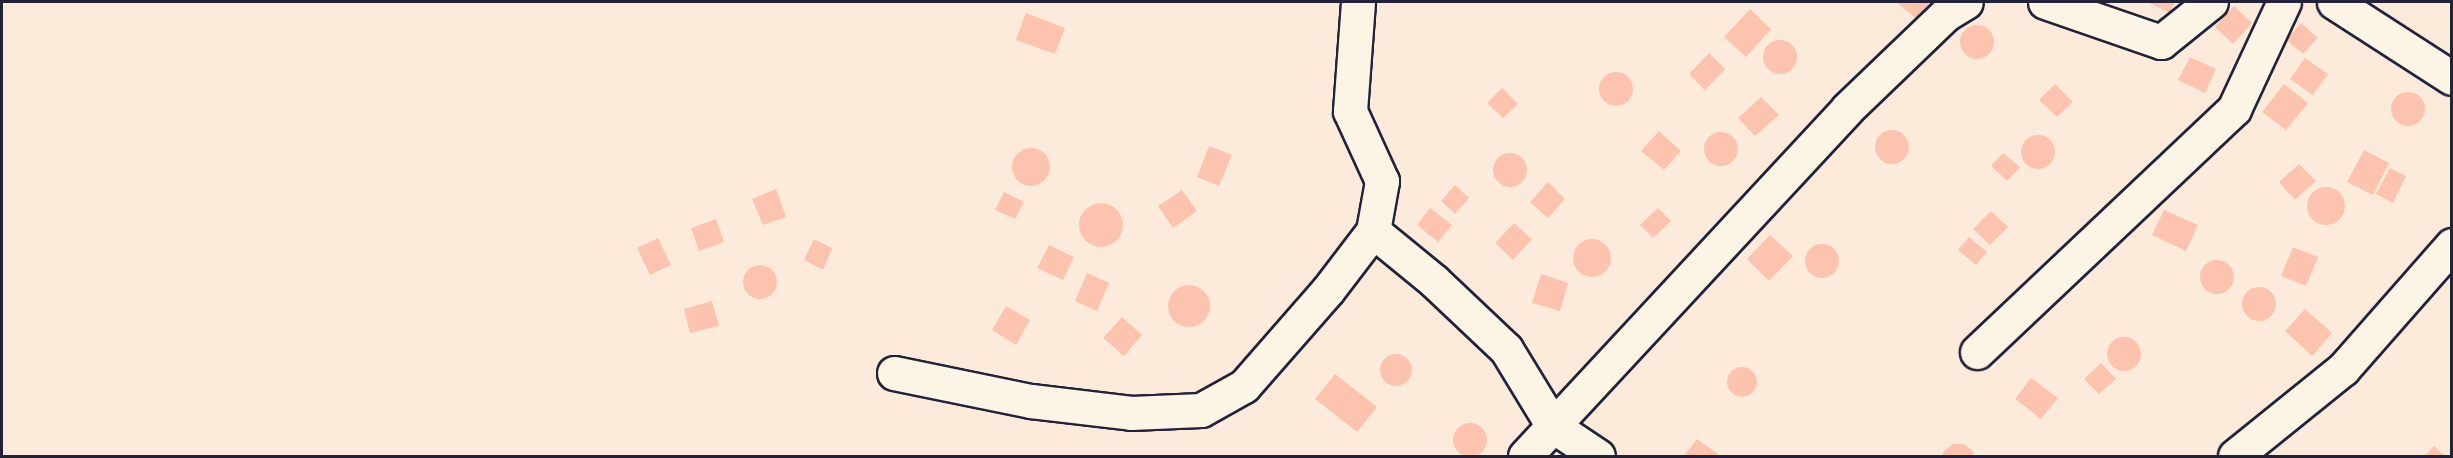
<!DOCTYPE html>
<html>
<head>
<meta charset="utf-8">
<style>
  body { margin:0 }
  #map { position:relative; width:2453px; height:458px; overflow:hidden; background:#fcebda; font-family:Delius,sans-serif }
  div>[style] { position:absolute }
  .building>* { inset:0; background:#fcc4af }
  .round { border-radius:50% }
  .roads { filter:drop-shadow(2px 0 #22223b) drop-shadow(-2px 0 #22223b) drop-shadow(0 2px #22223b) drop-shadow(0 -2px #22223b) }
  .minor>* { height:33px; margin:-16.5px; padding:0 16.5px; transform-origin:16.5px; border-radius:16.5px; background:#fcf5e5 }
  span { translate:-50% -50%; white-space:nowrap; text-align:center; line-height:1.15; -webkit-text-stroke:5px #fcf5e5; paint-order:stroke }
  .frame { position:absolute; inset:0; border:3px solid #22223b; pointer-events:none }
</style>
</head>
<body>
<div id="map">
  <div class="building">
    <div style="clip-path:polygon(1896px 2px,1934px 2px,1918px 20px)"></div>
    <div style="clip-path:polygon(2147px 2px,2175px 2px,2170px 13px)"></div>
    <div style="clip-path:polygon(2234px 6px,2252px 23px,2233px 44px,2215px 27px)"></div>
    <div style="clip-path:polygon(1750px 9px,1771px 29px,1746px 57px,1724px 37px)"></div>
    <div style="clip-path:polygon(1026px 13px,1065px 28px,1055px 54px,1016px 40px)"></div>
    <div style="clip-path:polygon(2301px 23px,2318px 38px,2303px 54px,2286px 40px)"></div>
    <div class="round" style="left:1960px;top:25px;width:34px;height:34px"></div>
    <div class="round" style="left:1763px;top:40px;width:34px;height:34px"></div>
    <div style="clip-path:polygon(1709px 53px,1725px 69px,1705px 90px,1689px 74px)"></div>
    <div style="clip-path:polygon(2190px 57px,2216px 69px,2205px 93px,2178px 80px)"></div>
    <div style="clip-path:polygon(2305px 58px,2328px 74px,2313px 95px,2290px 79px)"></div>
    <div class="round" style="left:1599px;top:72px;width:34px;height:34px"></div>
    <div style="clip-path:polygon(2055px 84px,2073px 102px,2057px 117px,2039px 100px)"></div>
    <div style="clip-path:polygon(2284px 84px,2308px 103px,2286px 130px,2262px 112px)"></div>
    <div style="clip-path:polygon(1502px 88px,1518px 104px,1503px 118px,1487px 103px)"></div>
    <div class="round" style="left:2391px;top:92px;width:34px;height:34px"></div>
    <div style="clip-path:polygon(1761px 97px,1779px 115px,1755px 136px,1738px 118px)"></div>
    <div class="round" style="left:1875px;top:130px;width:34px;height:34px"></div>
    <div style="clip-path:polygon(1659px 131px,1681px 151px,1664px 170px,1641px 151px)"></div>
    <div class="round" style="left:1704px;top:132px;width:34px;height:34px"></div>
    <div class="round" style="left:2021px;top:135px;width:34px;height:34px"></div>
    <div style="clip-path:polygon(1209px 146px,1232px 155px,1219px 186px,1197px 177px)"></div>
    <div class="round" style="left:1012px;top:148px;width:38px;height:38px"></div>
    <div style="clip-path:polygon(2364px 150px,2389px 163px,2373px 195px,2347px 182px)"></div>
    <div class="round" style="left:1493px;top:153px;width:34px;height:34px"></div>
    <div style="clip-path:polygon(2003px 153px,2020px 167px,2007px 181px,1991px 166px)"></div>
    <div style="clip-path:polygon(2299px 164px,2316px 181px,2295px 200px,2279px 182px)"></div>
    <div style="clip-path:polygon(2390px 168px,2406px 176px,2393px 203px,2376px 194px)"></div>
    <div style="clip-path:polygon(1548px 182px,1565px 199px,1548px 218px,1530px 202px)"></div>
    <div style="clip-path:polygon(1455px 185px,1469px 198px,1455px 214px,1441px 201px)"></div>
    <div class="round" style="left:2307px;top:187px;width:38px;height:38px"></div>
    <div style="clip-path:polygon(776px 189px,786px 217px,763px 225px,752px 199px)"></div>
    <div style="clip-path:polygon(1182px 190px,1197px 211px,1173px 228px,1158px 206px)"></div>
    <div style="clip-path:polygon(1004px 192px,1024px 202px,1015px 219px,995px 210px)"></div>
    <div class="round" style="left:1079px;top:203px;width:44px;height:44px"></div>
    <div style="clip-path:polygon(1430px 208px,1452px 225px,1438px 242px,1417px 225px)"></div>
    <div style="clip-path:polygon(1658px 208px,1671px 221px,1653px 238px,1640px 225px)"></div>
    <div style="clip-path:polygon(2164px 210px,2198px 225px,2186px 251px,2152px 235px)"></div>
    <div style="clip-path:polygon(1991px 211px,2008px 227px,1990px 245px,1973px 229px)"></div>
    <div style="clip-path:polygon(716px 219px,724px 242px,699px 251px,691px 228px)"></div>
    <div style="clip-path:polygon(1514px 223px,1532px 239px,1513px 260px,1495px 243px)"></div>
    <div style="clip-path:polygon(1770px 235px,1793px 256px,1769px 281px,1747px 259px)"></div>
    <div style="clip-path:polygon(1969px 237px,1987px 252px,1976px 265px,1958px 250px)"></div>
    <div style="clip-path:polygon(658px 238px,671px 265px,650px 275px,637px 248px)"></div>
    <div style="clip-path:polygon(814px 239px,832px 248px,823px 270px,804px 260px)"></div>
    <div class="round" style="left:1573px;top:239px;width:38px;height:38px"></div>
    <div class="round" style="left:1805px;top:244px;width:34px;height:34px"></div>
    <div style="clip-path:polygon(1049px 245px,1074px 257px,1063px 280px,1037px 268px)"></div>
    <div style="clip-path:polygon(2293px 247px,2318px 257px,2306px 286px,2281px 276px)"></div>
    <div class="round" style="left:2200px;top:260px;width:34px;height:34px"></div>
    <div class="round" style="left:743px;top:265px;width:34px;height:34px"></div>
    <div style="clip-path:polygon(1087px 273px,1109px 283px,1097px 311px,1075px 301px)"></div>
    <div style="clip-path:polygon(1541px 274px,1568px 283px,1560px 311px,1532px 303px)"></div>
    <div class="round" style="left:1168px;top:285px;width:42px;height:42px"></div>
    <div class="round" style="left:2242px;top:287px;width:34px;height:34px"></div>
    <div style="clip-path:polygon(712px 301px,719px 326px,690px 333px,684px 309px)"></div>
    <div style="clip-path:polygon(1006px 306px,1030px 320px,1016px 345px,992px 330px)"></div>
    <div style="clip-path:polygon(2305px 309px,2332px 333px,2312px 356px,2285px 331px)"></div>
    <div style="clip-path:polygon(1122px 317px,1142px 335px,1124px 356px,1103px 338px)"></div>
    <div class="round" style="left:2107px;top:337px;width:34px;height:34px"></div>
    <div class="round" style="left:1380px;top:354px;width:32px;height:32px"></div>
    <div style="clip-path:polygon(2101px 363px,2116px 379px,2099px 394px,2084px 379px)"></div>
    <div class="round" style="left:1727px;top:367px;width:30px;height:30px"></div>
    <div style="clip-path:polygon(1335px 374px,1377px 407px,1357px 432px,1315px 399px)"></div>
    <div style="clip-path:polygon(2031px 378px,2058px 398px,2041px 419px,2015px 399px)"></div>
    <div class="round" style="left:1453px;top:423px;width:34px;height:34px"></div>
    <div style="clip-path:polygon(1697px 439px,1718px 454px,1716px 456px,1684px 456px)"></div>
    <div style="clip-path:polygon(1953px 444px,1963px 444px,1972px 450px,1974px 456px,1942px 456px,1944px 451px)"></div>
    <div style="clip-path:polygon(2434px 446px,2445px 456px,2425px 456px)"></div>
  </div>
  <div class="roads">
    <div class="minor">
      <div style="left:2045px;top:2px;width:123px;rotate:19deg"></div>
      <div style="left:2161px;top:42px;width:64px;rotate:-38.7deg"></div>
      <div style="left:2334px;top:2px;width:140px;rotate:32.8deg"></div>
      <div style="left:1373px;top:231px;width:79px;rotate:39.3deg"></div>
      <div style="left:1434px;top:281px;width:99px;rotate:43.4deg"></div>
      <div style="left:1506px;top:349px;width:90px;rotate:58.6deg"></div>
      <div style="left:1553px;top:426px;width:54px;rotate:33.7deg"></div>
      <div style="left:1977px;top:352px;width:354px;rotate:-43.4deg"></div>
      <div style="left:2234px;top:109px;width:118px;rotate:-65deg"></div>
      <div style="left:894px;top:373px;width:140px;rotate:11.6deg"></div>
      <div style="left:1031px;top:401px;width:101px;rotate:6.8deg"></div>
      <div style="left:1131px;top:413px;width:70px;rotate:-2.5deg"></div>
      <div style="left:1201px;top:410px;width:49px;rotate:-29.2deg"></div>
      <div style="left:1244px;top:386px;width:128px;rotate:-48.8deg"></div>
      <div style="left:1328px;top:290px;width:74px;rotate:-52.7deg"></div>
      <div style="left:1373px;top:231px;width:51px;rotate:-79.8deg"></div>
      <div style="left:1382px;top:181px;width:77px;rotate:-114.6deg"></div>
      <div style="left:1350px;top:111px;width:109px;rotate:-85.8deg"></div>
      <div style="left:1525px;top:456px;width:473px;rotate:-47.1deg"></div>
      <div style="left:1847px;top:109px;width:137px;rotate:-43.8deg"></div>
      <div style="left:1946px;top:14px;width:23px;rotate:-31deg"></div>
      <div style="left:2235px;top:456px;width:139px;rotate:-38.9deg"></div>
      <div style="left:2343px;top:369px;width:165px;rotate:-48.7deg"></div>
    </div>
  </div>
  <div class="frame"></div>
</div>
</body>
</html>
